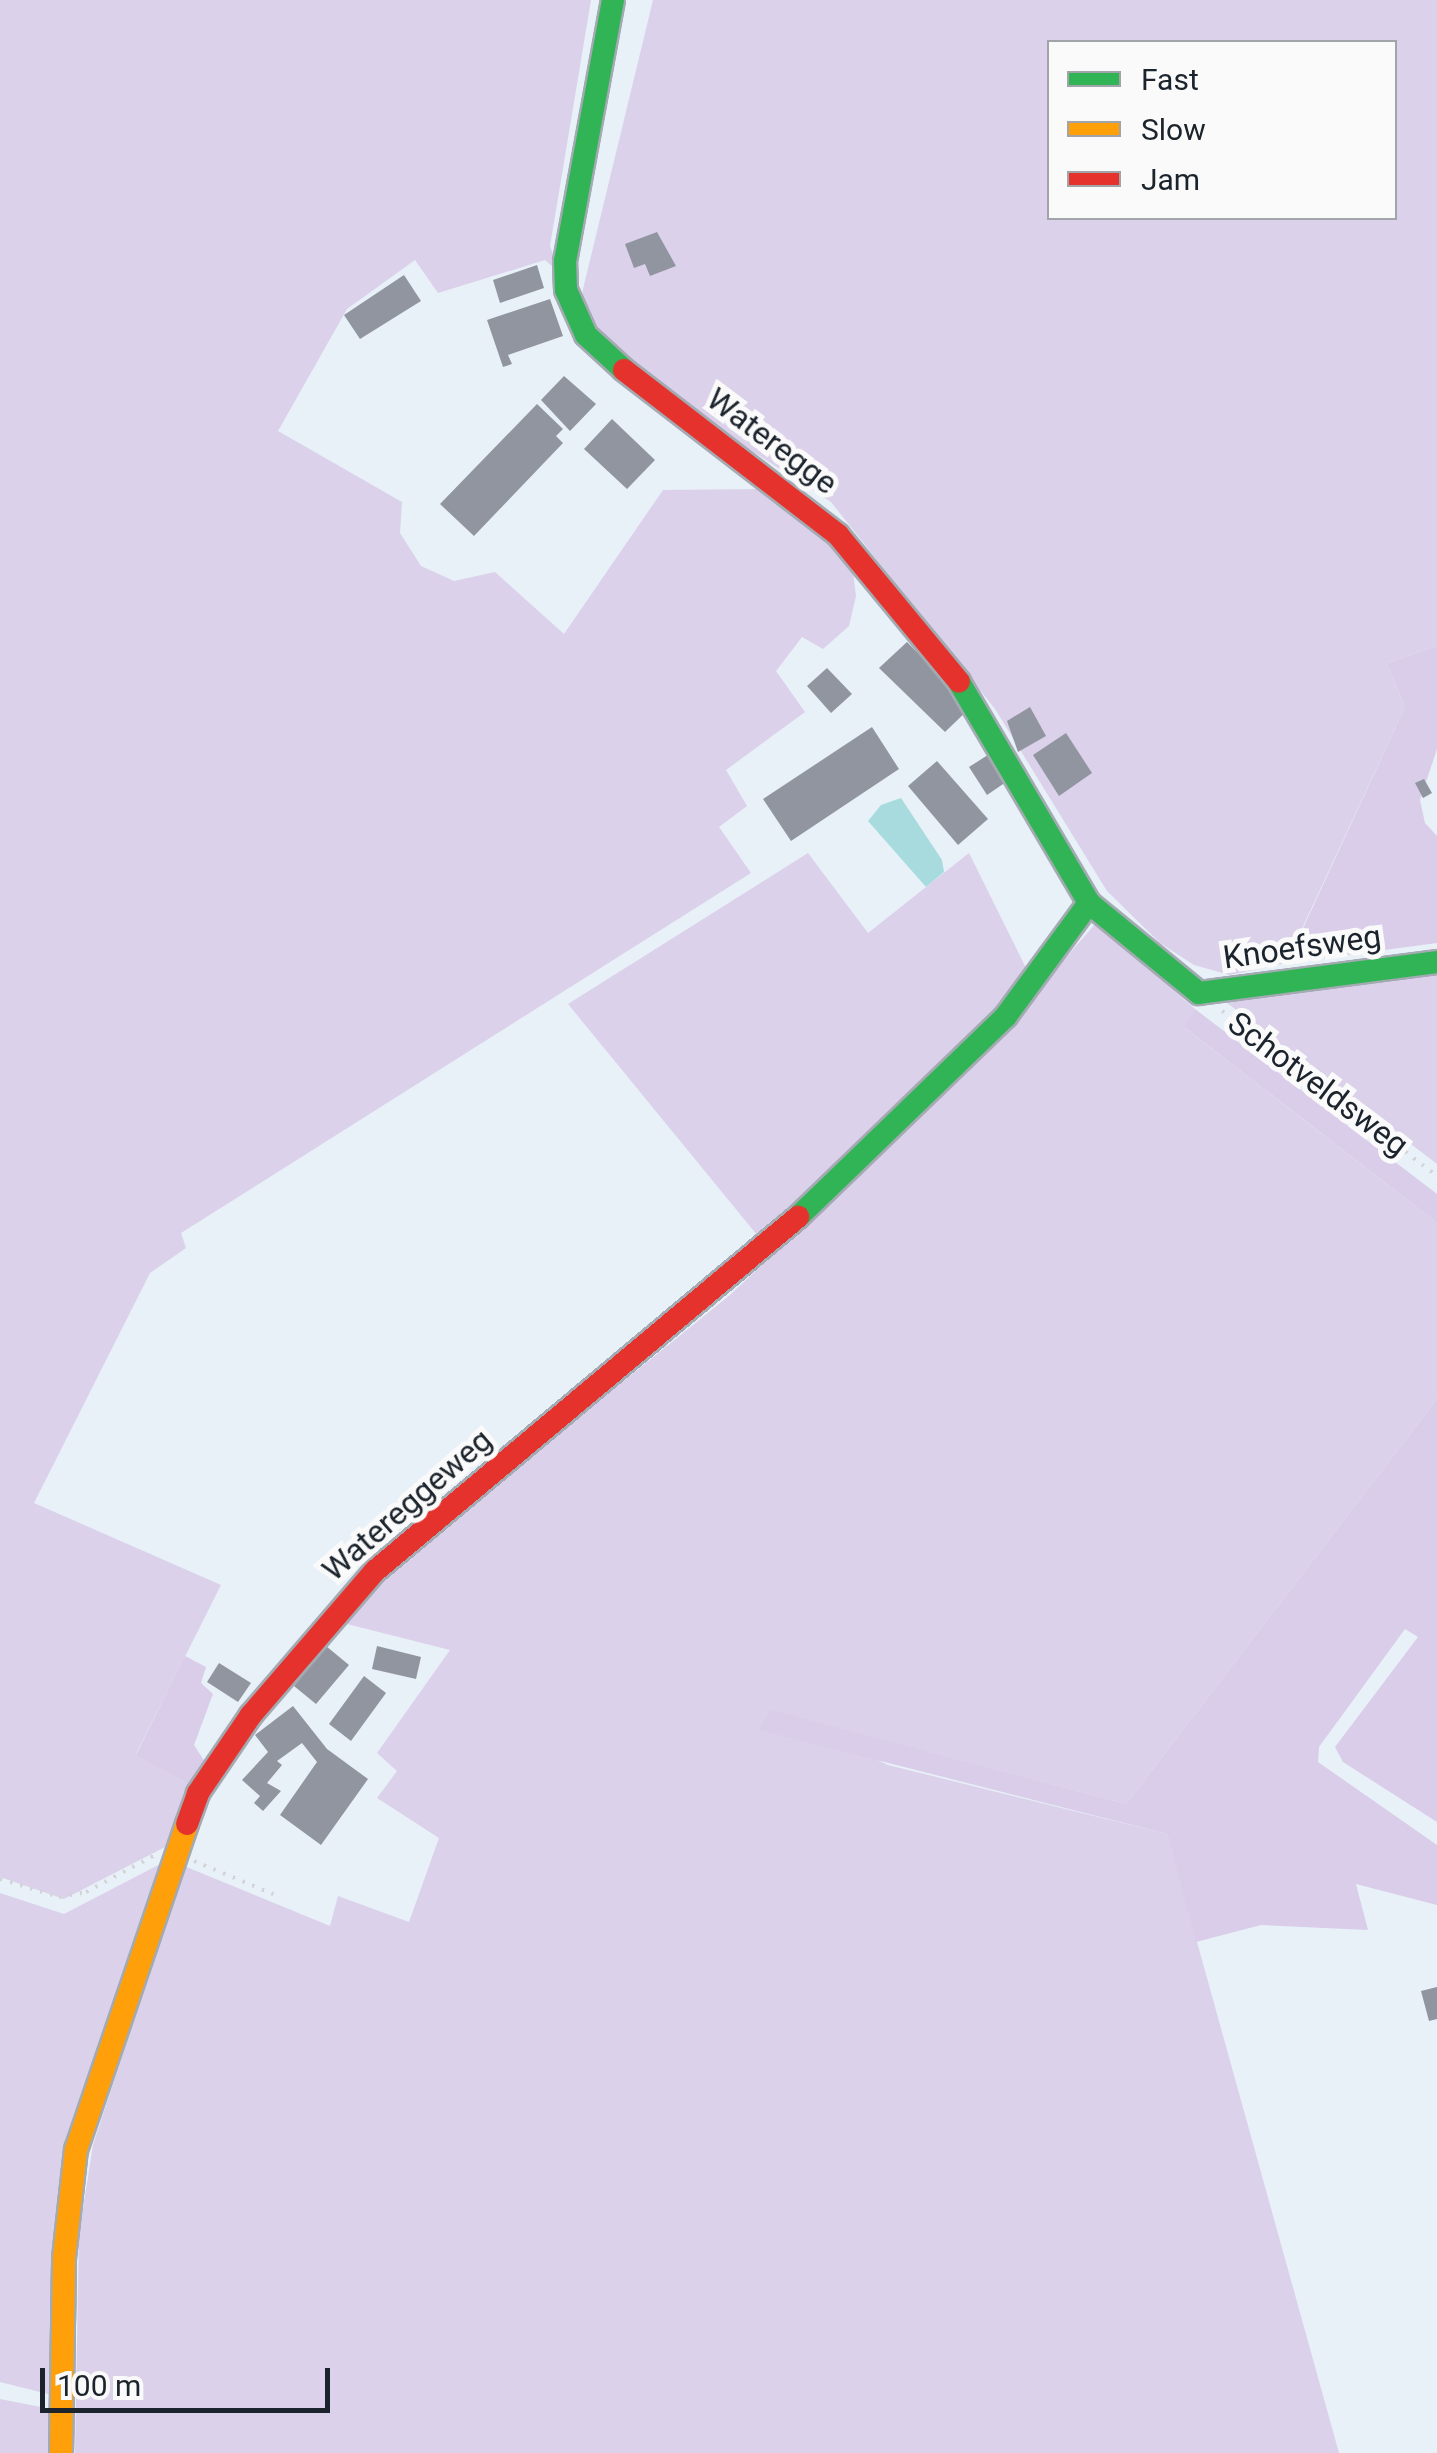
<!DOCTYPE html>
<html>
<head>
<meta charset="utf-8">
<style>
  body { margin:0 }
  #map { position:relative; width:1437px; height:2453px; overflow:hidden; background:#e8f0f8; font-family:Roboto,sans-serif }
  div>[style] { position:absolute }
  .green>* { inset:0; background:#dbd1ea }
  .forest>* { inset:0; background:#dacdea }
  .water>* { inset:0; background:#a8dbdd }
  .building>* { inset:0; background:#9195a0 }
  .path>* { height:4px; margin-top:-2px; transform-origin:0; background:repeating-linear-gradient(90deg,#d2d4d7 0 2.5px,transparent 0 10.5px) }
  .roads { filter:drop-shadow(2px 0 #a3aab2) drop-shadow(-2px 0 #a3aab2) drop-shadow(0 2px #a3aab2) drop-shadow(0 -2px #a3aab2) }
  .fast>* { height:22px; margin:-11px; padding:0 11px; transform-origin:11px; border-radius:11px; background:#30b455 }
  .slow>* { height:22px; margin:-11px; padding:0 11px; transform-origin:11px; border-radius:11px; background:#ff9f0a }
  .jam>* { height:22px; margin:-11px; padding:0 11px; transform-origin:11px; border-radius:11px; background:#e5322d }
  span { translate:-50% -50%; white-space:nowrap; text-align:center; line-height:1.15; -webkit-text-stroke:10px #fafafa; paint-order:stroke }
  .street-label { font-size:32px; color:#1b232c }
  .legend { position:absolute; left:1047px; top:40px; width:350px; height:180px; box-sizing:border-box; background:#fafafa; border:2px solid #a1a4a8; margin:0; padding:12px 18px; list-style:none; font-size:30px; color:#1b232c }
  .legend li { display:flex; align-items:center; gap:20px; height:50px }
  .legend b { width:50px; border:2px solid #a1a4a8 }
  .scale { position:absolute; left:40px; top:2368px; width:290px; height:45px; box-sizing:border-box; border:5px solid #1b232c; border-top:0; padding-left:12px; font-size:30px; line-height:35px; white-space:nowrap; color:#1b232c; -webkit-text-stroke:8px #fafafa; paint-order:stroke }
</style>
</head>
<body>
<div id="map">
  <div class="green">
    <div style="clip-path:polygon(0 0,591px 0,550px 246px,560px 273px,545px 260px,438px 293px,415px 260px,347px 309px,278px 431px,402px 502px,400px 533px,421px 566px,454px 581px,495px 572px,564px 634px,663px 490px,764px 489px,818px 520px,853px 572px,856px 596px,849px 626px,823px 649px,802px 637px,776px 671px,805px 712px,726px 770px,747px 806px,719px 827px,751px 873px,181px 1233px,186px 1248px,150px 1273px,34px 1503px,221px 1585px,136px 1754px,196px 1788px,171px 1844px,64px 1899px,0 1877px)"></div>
    <div style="clip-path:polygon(evenodd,653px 0,1437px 0,1437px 646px,1387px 663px,1405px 707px,1286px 963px,1230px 975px,1194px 965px,1160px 943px,1107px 891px,995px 709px,831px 502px,699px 417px,591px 330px,581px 310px,583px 289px,653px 0,1050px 42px,1394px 42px,1394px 218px,1050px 218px,1050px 42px)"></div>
    <div style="clip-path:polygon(808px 853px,868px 933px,969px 853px,1030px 976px,1005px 1010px,762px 1241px,568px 1004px)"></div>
    <div style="clip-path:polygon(1096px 923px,1195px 1009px,1185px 1028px,1437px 1223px,1437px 1399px,1126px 1804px,772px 1711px,888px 1765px,1167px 1834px,1339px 2453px,75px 2453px,79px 2233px,93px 2145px,184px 1866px,330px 1926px,338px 1896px,409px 1922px,439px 1838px,377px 1798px,397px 1771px,377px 1753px,450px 1650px,339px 1622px,400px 1562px,730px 1295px,968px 1070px)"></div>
    <div style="clip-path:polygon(1437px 965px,1437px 1164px,1218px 996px)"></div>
    <div style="clip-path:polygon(166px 1861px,68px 2153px,56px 2396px,0 2382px,0 1893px,64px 1914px)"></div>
    <div style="clip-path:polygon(0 2399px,56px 2410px,55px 2453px,0 2453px)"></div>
  </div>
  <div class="forest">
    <div style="clip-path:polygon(1437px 646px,1437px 749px,1420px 800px,1425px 823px,1437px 836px,1437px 943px,1287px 963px,1405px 707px,1387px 663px)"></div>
    <div style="clip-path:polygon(1195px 1009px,1437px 1194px,1437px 1223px,1184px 1027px)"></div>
    <div style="clip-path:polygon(1437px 1399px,1437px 1822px,1343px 1762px,1335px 1747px,1418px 1637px,1405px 1629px,1319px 1747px,1318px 1762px,1437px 1845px,1437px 1905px,1356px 1884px,1368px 1930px,1261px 1925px,1196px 1942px,1167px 1834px,759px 1730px,771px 1710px,1126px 1804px)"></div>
    <div style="clip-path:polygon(185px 1656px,206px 1667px,201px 1683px,213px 1694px,194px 1745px,205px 1762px,196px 1788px,136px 1755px)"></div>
  </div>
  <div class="water">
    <div style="clip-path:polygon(901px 798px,942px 860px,944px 872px,926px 887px,868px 821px,881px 805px)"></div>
  </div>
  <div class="building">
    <div style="clip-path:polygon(657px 232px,676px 266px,650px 276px,645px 264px,634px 268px,625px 244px)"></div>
    <div style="clip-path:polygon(537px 265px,544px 288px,500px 303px,493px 280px)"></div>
    <div style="clip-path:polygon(404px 275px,421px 301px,360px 339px,344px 315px)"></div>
    <div style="clip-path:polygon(550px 299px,563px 336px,508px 355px,512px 364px,503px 367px,487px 320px)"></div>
    <div style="clip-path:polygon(564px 376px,596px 404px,570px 431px,541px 400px)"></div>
    <div style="clip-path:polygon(537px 404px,563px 429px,556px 436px,563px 443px,474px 536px,440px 504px)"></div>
    <div style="clip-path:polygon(612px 419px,655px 460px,627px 489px,584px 449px)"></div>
    <div style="clip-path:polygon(907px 642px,971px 707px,945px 732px,879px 668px)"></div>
    <div style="clip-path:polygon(827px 668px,852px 694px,831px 713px,807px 686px)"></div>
    <div style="clip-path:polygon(1030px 707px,1046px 736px,1018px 752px,1007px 721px)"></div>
    <div style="clip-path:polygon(872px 727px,899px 769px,791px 841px,763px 799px)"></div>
    <div style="clip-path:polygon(1066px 733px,1092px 773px,1059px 796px,1033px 755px)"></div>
    <div style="clip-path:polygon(991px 753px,1006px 782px,987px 795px,969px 767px)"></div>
    <div style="clip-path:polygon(937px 761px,988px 819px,958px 845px,908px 786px)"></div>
    <div style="clip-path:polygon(1424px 779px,1432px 793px,1423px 798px,1415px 783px)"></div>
    <div style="clip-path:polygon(326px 1646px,349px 1665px,316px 1704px,294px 1686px)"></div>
    <div style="clip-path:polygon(377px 1646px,421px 1657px,416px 1679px,372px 1669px)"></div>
    <div style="clip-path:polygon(219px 1663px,251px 1683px,238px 1702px,207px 1682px)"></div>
    <div style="clip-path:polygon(364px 1676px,386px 1693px,351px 1741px,329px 1724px)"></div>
    <div style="clip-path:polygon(293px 1706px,327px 1749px,368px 1779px,321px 1845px,280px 1815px,317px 1762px,302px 1743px,277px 1761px,282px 1765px,267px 1783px,281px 1791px,263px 1811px,254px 1803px,260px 1796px,242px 1780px,268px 1752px,255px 1735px)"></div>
    <div style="clip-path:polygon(1437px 1987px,1437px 2019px,1429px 2021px,1421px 1991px)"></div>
  </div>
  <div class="path">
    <div style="left:1222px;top:1011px;width:271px;rotate:37.5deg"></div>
    <div style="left:194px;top:1861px;width:86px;rotate:22.7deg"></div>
    <div style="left:0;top:1879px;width:62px;rotate:17deg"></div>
    <div style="left:59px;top:1897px;width:27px;rotate:-10deg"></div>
    <div style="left:86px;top:1892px;width:81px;rotate:-28.2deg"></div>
  </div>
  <div class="roads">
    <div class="fast">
      <div style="left:613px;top:0;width:265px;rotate:100.4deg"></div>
      <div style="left:565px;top:261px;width:29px;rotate:88deg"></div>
      <div style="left:566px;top:290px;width:49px;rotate:66deg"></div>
      <div style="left:586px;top:335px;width:52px;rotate:42.6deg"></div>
      <div style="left:959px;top:682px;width:256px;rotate:59.5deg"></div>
      <div style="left:1089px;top:903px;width:142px;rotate:39.3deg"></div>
      <div style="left:1199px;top:993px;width:240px;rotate:-7.4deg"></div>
      <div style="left:798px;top:1217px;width:289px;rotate:-44deg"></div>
      <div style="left:1006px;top:1016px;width:140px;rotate:-53.7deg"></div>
    </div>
    <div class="slow">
      <div style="left:61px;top:2453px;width:195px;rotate:-89.1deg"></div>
      <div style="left:64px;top:2258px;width:109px;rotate:-83.7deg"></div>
      <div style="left:76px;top:2150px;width:344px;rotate:-71.2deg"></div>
    </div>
    <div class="jam">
      <div style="left:624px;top:370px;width:270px;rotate:37.6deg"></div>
      <div style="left:838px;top:535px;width:190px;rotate:50.5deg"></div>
      <div style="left:187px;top:1824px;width:33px;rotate:-70deg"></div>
      <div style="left:198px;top:1793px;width:94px;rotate:-55.8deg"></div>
      <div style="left:251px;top:1715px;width:190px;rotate:-49.3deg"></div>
      <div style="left:375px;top:1571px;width:552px;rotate:-39.93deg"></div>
    </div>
  </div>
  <div class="street-label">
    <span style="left:772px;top:441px;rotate:37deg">Wateregge</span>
    <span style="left:1302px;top:947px;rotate:-8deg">Knoefsweg</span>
    <span style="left:1318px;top:1084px;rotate:37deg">Schotveldsweg</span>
    <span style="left:407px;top:1505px;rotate:-41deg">Watereggeweg</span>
  </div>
  <ul class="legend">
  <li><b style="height:12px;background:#30b455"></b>Fast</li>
  <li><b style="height:12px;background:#ff9f0a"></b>Slow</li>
  <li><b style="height:12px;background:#e5322d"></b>Jam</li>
  </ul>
  <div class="scale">100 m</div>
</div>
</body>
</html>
